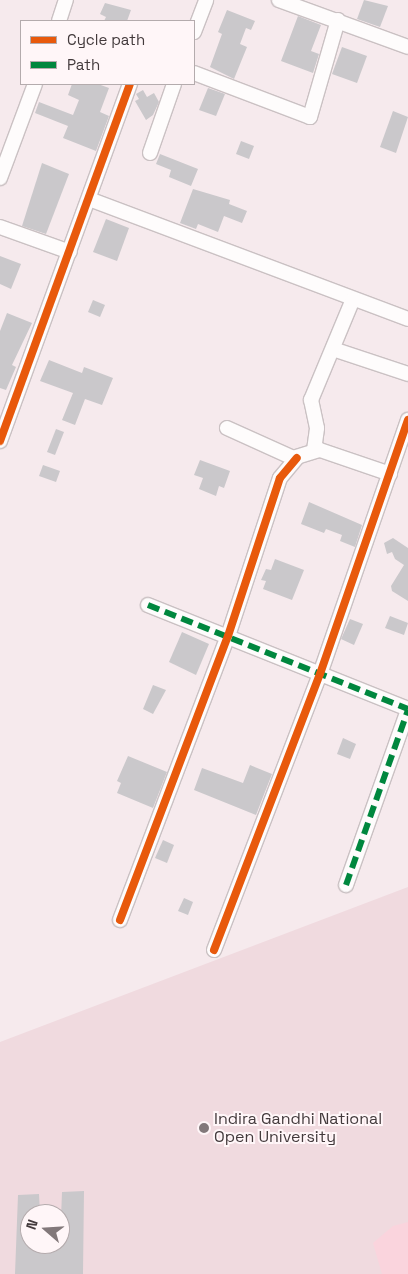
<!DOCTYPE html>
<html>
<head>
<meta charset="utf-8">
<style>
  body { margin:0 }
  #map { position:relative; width:408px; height:1274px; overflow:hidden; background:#f6eaed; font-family:"Space Grotesk",sans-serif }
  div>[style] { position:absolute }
  .built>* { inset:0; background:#f0dadf }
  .green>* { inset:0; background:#fad4dd }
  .building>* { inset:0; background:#cac8cb }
  .roads { filter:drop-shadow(1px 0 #cac1c3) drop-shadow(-1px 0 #cac1c3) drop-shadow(0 1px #cac1c3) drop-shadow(0 -1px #cac1c3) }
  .minor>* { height:14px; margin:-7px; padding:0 7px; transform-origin:7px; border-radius:7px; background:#fefcfc }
  .quiet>* { height:6px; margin-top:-3px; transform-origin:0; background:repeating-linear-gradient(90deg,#00873e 0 12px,transparent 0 18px) }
  .cycleway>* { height:8px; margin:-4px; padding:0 4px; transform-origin:4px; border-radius:4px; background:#e8590c }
  .dots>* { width:14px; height:14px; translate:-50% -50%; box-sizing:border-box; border:2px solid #fff6f8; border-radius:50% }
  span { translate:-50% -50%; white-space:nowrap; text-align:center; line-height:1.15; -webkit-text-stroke:4px #fff6f8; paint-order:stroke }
  .poi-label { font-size:16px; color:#433a3c }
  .left { translate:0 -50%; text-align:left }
  .legend { position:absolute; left:20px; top:20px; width:175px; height:65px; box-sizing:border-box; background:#fff6f8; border:1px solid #b4abad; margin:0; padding:6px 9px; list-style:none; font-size:15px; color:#433a3c }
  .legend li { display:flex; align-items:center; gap:10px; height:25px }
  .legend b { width:25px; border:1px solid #b4abad }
  .north { position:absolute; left:20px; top:1204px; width:50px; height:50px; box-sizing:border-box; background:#fff6f8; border:1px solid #b4abad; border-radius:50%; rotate:289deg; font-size:14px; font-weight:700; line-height:20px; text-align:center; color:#433a3c }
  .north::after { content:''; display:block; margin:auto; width:18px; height:22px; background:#82787a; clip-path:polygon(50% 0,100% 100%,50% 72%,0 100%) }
</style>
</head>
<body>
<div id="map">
  <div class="built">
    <div style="clip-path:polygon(evenodd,408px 887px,408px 1274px,0 1274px,0 1042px,408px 887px,30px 1214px,60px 1214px,60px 1244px,30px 1244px,30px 1214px)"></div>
  </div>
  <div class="green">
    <div style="clip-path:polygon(408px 1222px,408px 1274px,382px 1274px,373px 1243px,393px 1226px)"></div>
  </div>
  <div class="building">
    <div style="clip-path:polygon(364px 0,388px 6px,380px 27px,357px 19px)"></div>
    <div style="clip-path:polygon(105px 3px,131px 10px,127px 21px,104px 21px,106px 17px,100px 14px)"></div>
    <div style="clip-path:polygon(227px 10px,255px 21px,251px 30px,246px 28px,240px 44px,247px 47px,234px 79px,210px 67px,222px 34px,218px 32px)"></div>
    <div style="clip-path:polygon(298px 16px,321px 25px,311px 51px,319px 54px,313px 73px,281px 61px)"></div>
    <div style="clip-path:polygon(342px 47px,367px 56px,357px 83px,332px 74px)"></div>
    <div style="clip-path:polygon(72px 84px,98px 84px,109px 88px,100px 112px,109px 116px,96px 151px,63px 138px,68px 126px,35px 113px,39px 102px,73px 115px,79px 100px,68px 95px)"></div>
    <div style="clip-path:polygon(208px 88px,225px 94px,216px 116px,199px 110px)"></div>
    <div style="clip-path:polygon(143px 90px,147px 97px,154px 93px,159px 102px,153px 115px,146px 120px,135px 101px,139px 99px,136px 94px)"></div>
    <div style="clip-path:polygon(393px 111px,408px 117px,396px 153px,380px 147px)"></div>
    <div style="clip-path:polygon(241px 141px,254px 146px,249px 159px,236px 154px)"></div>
    <div style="clip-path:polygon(160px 154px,198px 169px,191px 186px,169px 177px,171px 170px,156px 164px)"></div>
    <div style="clip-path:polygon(42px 163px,69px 174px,46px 234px,22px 226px)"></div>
    <div style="clip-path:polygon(193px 189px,230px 200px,229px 204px,247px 211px,242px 223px,224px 216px,218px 232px,198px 224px,196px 229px,180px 223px)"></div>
    <div style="clip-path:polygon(106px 219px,129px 228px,117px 261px,93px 252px)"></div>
    <div style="clip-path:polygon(0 256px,21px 264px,11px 289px,0 284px)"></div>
    <div style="clip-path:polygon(93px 300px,105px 305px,100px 317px,88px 312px)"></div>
    <div style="clip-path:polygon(7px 313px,32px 323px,12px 365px,16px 367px,6px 390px,0 388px,0 331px)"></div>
    <div style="clip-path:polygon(49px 360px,82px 373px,84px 367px,113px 378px,102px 405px,85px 399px,75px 425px,62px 420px,73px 393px,40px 381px)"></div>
    <div style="clip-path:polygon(56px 429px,64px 432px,55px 455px,47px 452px)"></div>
    <div style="clip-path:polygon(200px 460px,230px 471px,224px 488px,219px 486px,216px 496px,199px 489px,203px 478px,194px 475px)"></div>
    <div style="clip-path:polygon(43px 465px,60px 471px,56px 482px,39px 476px)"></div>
    <div style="clip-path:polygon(309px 502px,362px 525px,355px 547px,340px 541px,342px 535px,326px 529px,324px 533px,301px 524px)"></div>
    <div style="clip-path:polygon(393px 538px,408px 548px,408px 601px,392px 591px,391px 586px,404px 565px,395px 559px,392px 552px,387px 554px,384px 543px)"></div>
    <div style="clip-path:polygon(275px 559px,304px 570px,292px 600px,263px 589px,266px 581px,261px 580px,266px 569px,271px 570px)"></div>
    <div style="clip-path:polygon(390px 616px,408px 623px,404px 635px,385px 628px)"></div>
    <div style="clip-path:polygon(350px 619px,363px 624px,354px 645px,341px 639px)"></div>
    <div style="clip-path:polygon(182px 632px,209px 644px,196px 675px,169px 662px)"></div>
    <div style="clip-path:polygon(153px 685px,166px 690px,153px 714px,143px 709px)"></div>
    <div style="clip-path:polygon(343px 738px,356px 744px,350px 759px,337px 754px)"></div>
    <div style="clip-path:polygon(128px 756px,167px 772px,153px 808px,117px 793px,121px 783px,117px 781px)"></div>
    <div style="clip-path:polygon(250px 765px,272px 774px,256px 815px,194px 790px,202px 768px,243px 783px)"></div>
    <div style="clip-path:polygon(163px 840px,174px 845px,167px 863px,155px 858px)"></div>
    <div style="clip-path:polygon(184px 898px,193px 902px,188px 915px,178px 911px)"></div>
    <div style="clip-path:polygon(84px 1191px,83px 1274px,15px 1274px,18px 1195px,39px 1194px,40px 1214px,30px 1214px,30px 1244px,60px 1244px,62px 1192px)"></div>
  </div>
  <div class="roads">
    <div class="minor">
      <div style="left:279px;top:0;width:137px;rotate:20deg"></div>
      <div style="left:59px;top:21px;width:22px;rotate:-72deg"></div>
      <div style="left:194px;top:32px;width:34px;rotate:-69deg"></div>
      <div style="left:194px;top:73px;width:124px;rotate:20.8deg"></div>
      <div style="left:310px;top:117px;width:101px;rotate:-73.9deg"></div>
      <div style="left:150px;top:153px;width:73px;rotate:-70.8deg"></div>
      <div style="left:0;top:178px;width:100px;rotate:-69.6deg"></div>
      <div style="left:89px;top:199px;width:341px;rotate:20.6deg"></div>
      <div style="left:0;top:227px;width:74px;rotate:19.7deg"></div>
      <div style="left:333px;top:349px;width:79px;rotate:18.4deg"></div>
      <div style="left:227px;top:428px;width:72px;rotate:24.4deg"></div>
      <div style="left:293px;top:458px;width:28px;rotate:-17deg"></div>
      <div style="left:320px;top:450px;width:74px;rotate:18.9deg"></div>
      <div style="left:0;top:441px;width:380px;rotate:-70deg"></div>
      <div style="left:314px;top:450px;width:22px;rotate:-82deg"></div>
      <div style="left:317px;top:428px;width:29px;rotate:-102deg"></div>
      <div style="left:311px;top:400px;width:109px;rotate:-67.4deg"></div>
      <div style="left:148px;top:605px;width:280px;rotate:21.8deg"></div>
      <div style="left:346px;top:885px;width:186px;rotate:-70.5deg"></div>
      <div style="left:120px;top:920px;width:304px;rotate:-69.2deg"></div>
      <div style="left:228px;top:636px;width:166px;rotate:-71.8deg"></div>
      <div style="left:280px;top:478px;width:26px;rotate:-50deg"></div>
      <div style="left:214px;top:950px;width:296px;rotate:-69deg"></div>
      <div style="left:320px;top:674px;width:269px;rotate:-70.9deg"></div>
    </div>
  </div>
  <div class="quiet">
    <div style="left:148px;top:605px;width:280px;rotate:21.8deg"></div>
    <div style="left:346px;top:885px;width:186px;rotate:-70.5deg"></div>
  </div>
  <div class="cycleway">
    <div style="left:0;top:441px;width:380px;rotate:-70deg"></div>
    <div style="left:120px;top:920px;width:304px;rotate:-69.2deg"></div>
    <div style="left:228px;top:636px;width:166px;rotate:-71.8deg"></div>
    <div style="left:280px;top:478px;width:26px;rotate:-50deg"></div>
    <div style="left:214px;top:950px;width:296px;rotate:-69deg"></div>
    <div style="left:320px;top:674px;width:269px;rotate:-70.9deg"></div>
  </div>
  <div class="dots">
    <div style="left:204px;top:1128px;background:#82787a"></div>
  </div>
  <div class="poi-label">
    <span class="left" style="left:214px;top:1128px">Indira Gandhi National<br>Open University</span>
  </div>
  <ul class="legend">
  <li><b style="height:6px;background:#e8590c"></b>Cycle path</li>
  <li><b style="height:6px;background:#00873e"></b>Path</li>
  </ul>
  <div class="north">N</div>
</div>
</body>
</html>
